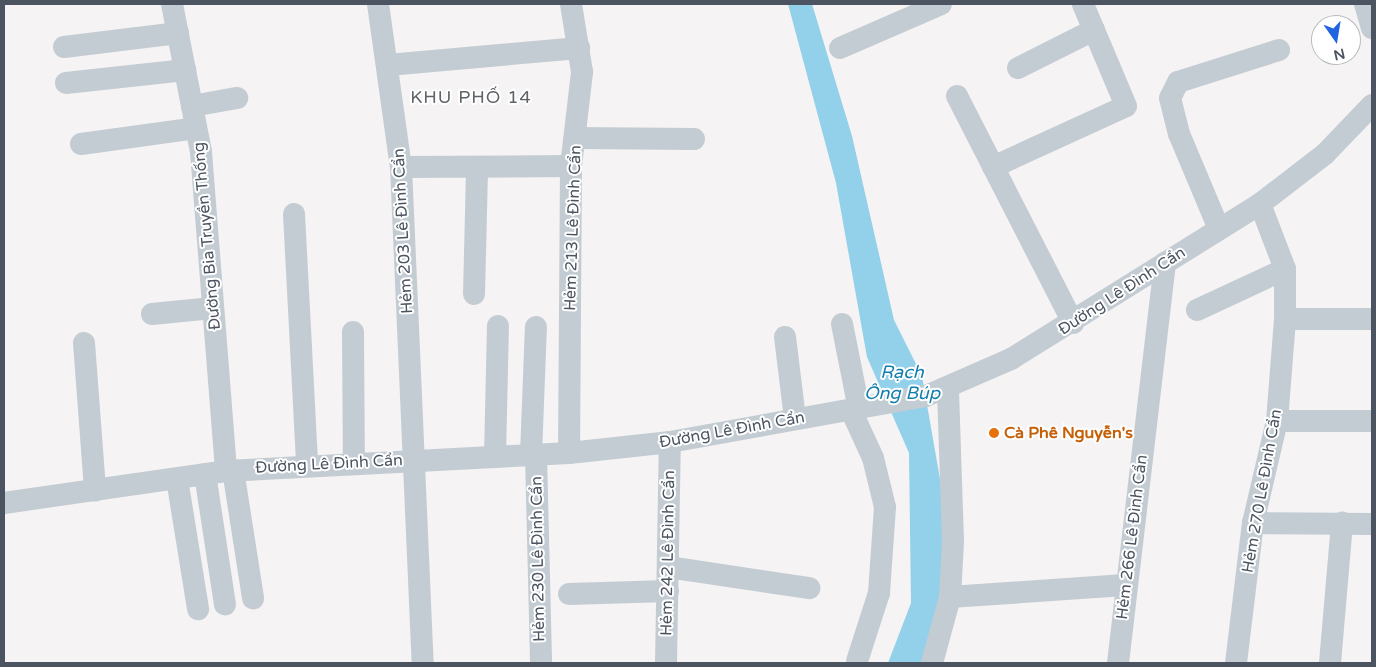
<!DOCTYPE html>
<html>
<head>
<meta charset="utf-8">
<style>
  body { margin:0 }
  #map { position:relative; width:1376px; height:667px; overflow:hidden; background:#f5f3f3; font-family:"Varela Round",sans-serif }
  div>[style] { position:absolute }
  .water>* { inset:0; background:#93d0ea }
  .minor>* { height:22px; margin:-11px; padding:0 11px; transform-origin:11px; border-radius:11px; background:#c4ccd3 }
  .dots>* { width:14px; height:14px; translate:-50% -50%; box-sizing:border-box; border:2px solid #fff; border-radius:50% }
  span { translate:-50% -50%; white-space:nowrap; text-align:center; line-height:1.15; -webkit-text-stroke:4px #fff; paint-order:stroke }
  .street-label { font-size:16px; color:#4b5460 }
  .food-label { font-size:16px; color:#c56008; font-weight:700 }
  .left { translate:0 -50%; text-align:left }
  .neighbourhood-label { font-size:18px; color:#5f6267; letter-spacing:1px }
  .water-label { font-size:18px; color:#127eac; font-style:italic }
  .frame { position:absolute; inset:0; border:5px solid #4b5460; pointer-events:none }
  .north { position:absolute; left:1311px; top:15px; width:50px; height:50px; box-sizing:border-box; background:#fff; border:1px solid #b7bbbf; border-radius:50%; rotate:167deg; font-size:14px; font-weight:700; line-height:20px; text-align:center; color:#4b5460 }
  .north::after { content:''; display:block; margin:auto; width:18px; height:22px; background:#2264e0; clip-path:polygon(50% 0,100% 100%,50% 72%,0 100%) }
</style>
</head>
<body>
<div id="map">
  <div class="water">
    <div style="clip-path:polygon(788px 4px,812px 4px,852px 136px,894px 320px,922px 376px,944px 502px,948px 568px,934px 639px,921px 663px,888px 663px,911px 603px,909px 453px,867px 357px,836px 183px)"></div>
  </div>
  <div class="minor">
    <div style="left:172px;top:4px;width:151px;rotate:78.9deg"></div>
    <div style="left:201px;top:152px;width:320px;rotate:85.5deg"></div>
    <div style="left:378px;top:4px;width:165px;rotate:82deg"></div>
    <div style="left:401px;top:167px;width:496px;rotate:87.5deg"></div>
    <div style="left:1365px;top:4px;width:25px;rotate:74deg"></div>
    <div style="left:64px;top:47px;width:115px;rotate:-7deg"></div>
    <div style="left:840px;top:48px;width:110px;rotate:-23.5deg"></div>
    <div style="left:388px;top:65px;width:192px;rotate:-5.1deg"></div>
    <div style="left:1018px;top:68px;width:85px;rotate:-26.6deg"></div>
    <div style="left:66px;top:83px;width:120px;rotate:-6.2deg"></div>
    <div style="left:957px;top:96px;width:255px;rotate:62.9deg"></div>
    <div style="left:192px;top:106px;width:46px;rotate:-10.1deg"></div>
    <div style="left:575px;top:138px;width:119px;rotate:0.5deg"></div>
    <div style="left:81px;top:144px;width:116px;rotate:-7.9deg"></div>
    <div style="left:401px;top:167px;width:170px;rotate:-0.3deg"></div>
    <div style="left:993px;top:167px;width:146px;rotate:-24.6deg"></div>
    <div style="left:1126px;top:106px;width:111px;rotate:-112.9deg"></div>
    <div style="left:294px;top:214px;width:251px;rotate:87deg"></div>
    <div style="left:1219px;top:229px;width:103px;rotate:-112.8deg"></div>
    <div style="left:1179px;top:134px;width:37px;rotate:-104deg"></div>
    <div style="left:1170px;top:98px;width:18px;rotate:-63deg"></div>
    <div style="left:1178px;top:82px;width:106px;rotate:-17.6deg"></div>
    <div style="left:474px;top:294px;width:127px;rotate:-88.6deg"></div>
    <div style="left:1197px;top:310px;width:97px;rotate:-25deg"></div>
    <div style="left:152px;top:314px;width:61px;rotate:-5.6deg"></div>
    <div style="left:1285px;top:319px;width:87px"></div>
    <div style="left:842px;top:324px;width:87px;rotate:78.7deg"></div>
    <div style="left:353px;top:332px;width:129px;rotate:89.6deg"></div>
    <div style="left:785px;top:337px;width:82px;rotate:83deg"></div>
    <div style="left:84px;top:343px;width:148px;rotate:85.7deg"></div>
    <div style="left:851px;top:410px;width:53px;rotate:65.4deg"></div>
    <div style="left:873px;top:458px;width:50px;rotate:76.2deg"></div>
    <div style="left:885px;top:507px;width:86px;rotate:94deg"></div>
    <div style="left:879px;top:593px;width:71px;rotate:107.9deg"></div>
    <div style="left:1277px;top:421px;width:95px"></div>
    <div style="left:569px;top:453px;width:287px;rotate:-89.6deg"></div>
    <div style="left:571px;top:166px;width:95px;rotate:-83.3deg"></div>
    <div style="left:582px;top:72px;width:69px;rotate:-99.2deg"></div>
    <div style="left:531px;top:455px;width:128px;rotate:-87.8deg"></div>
    <div style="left:536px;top:455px;width:208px;rotate:88.6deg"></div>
    <div style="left:495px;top:457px;width:131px;rotate:-88.7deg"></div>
    <div style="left:233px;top:470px;width:130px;rotate:81.1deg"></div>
    <div style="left:205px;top:474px;width:132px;rotate:81.3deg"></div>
    <div style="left:177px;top:479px;width:132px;rotate:80.8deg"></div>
    <div style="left:4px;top:503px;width:224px;rotate:-8.2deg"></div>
    <div style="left:226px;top:471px;width:343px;rotate:-3deg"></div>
    <div style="left:569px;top:453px;width:102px;rotate:-6.2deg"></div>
    <div style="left:670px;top:442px;width:260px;rotate:-10.2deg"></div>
    <div style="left:926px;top:396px;width:93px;rotate:-23.5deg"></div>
    <div style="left:1011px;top:359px;width:293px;rotate:-31.9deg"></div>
    <div style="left:1260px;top:204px;width:82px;rotate:-37.6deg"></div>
    <div style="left:1325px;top:154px;width:68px;rotate:-46.2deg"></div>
    <div style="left:1253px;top:523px;width:119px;rotate:0.5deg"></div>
    <div style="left:668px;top:567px;width:143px;rotate:8.5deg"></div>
    <div style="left:569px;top:594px;width:99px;rotate:-1.7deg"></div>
    <div style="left:950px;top:597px;width:175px;rotate:-3.9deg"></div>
    <div style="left:666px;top:663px;width:221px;rotate:-89deg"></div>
    <div style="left:932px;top:663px;width:68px;rotate:-74.7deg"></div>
    <div style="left:950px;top:597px;width:56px;rotate:-86.9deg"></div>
    <div style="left:953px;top:541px;width:152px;rotate:-91.9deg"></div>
    <div style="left:1118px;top:663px;width:403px;rotate:-83.3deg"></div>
    <div style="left:1236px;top:663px;width:141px;rotate:-83.1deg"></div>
    <div style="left:1253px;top:523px;width:105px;rotate:-76.8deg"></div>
    <div style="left:1277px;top:421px;width:102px;rotate:-85.5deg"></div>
    <div style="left:1285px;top:319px;width:50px;rotate:-90deg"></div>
    <div style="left:1285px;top:269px;width:70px;rotate:-111deg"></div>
    <div style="left:1330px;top:663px;width:141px;rotate:-85.1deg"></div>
  </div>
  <div class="dots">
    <div style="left:994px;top:433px;background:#e8710a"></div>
  </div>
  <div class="street-label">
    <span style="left:573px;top:228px;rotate:-88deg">Hẻm 213 Lê Đình Cẩn</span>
    <span style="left:403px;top:231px;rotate:-93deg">Hẻm 203 Lê Đình Cẩn</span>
    <span style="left:207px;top:236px;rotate:-95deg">Đường Bia Truyền Thống</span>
    <span style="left:1122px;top:291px;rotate:-33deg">Đường Lê Đình Cẩn</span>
    <span style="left:732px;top:430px;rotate:-10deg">Đường Lê Đình Cẩn</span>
    <span style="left:329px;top:464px;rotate:-3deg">Đường Lê Đình Cẩn</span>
    <span style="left:1262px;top:491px;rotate:-80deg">Hẻm 270 Lê Đình Cẩn</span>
    <span style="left:1132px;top:537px;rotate:-83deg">Hẻm 266 Lê Đình Cẩn</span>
    <span style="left:668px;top:553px;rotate:-89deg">Hẻm 242 Lê Đình Cẩn</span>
    <span style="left:538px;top:559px;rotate:-91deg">Hẻm 230 Lê Đình Cẩn</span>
  </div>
  <div class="food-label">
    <span class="left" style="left:1004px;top:433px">Cà Phê Nguyễn's</span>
  </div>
  <div class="neighbourhood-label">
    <span style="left:471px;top:97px">KHU PHỐ 14</span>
  </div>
  <div class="water-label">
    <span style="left:902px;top:383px">Rạch<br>Ông Búp</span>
  </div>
  <div class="frame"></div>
  <div class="north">N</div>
</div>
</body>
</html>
